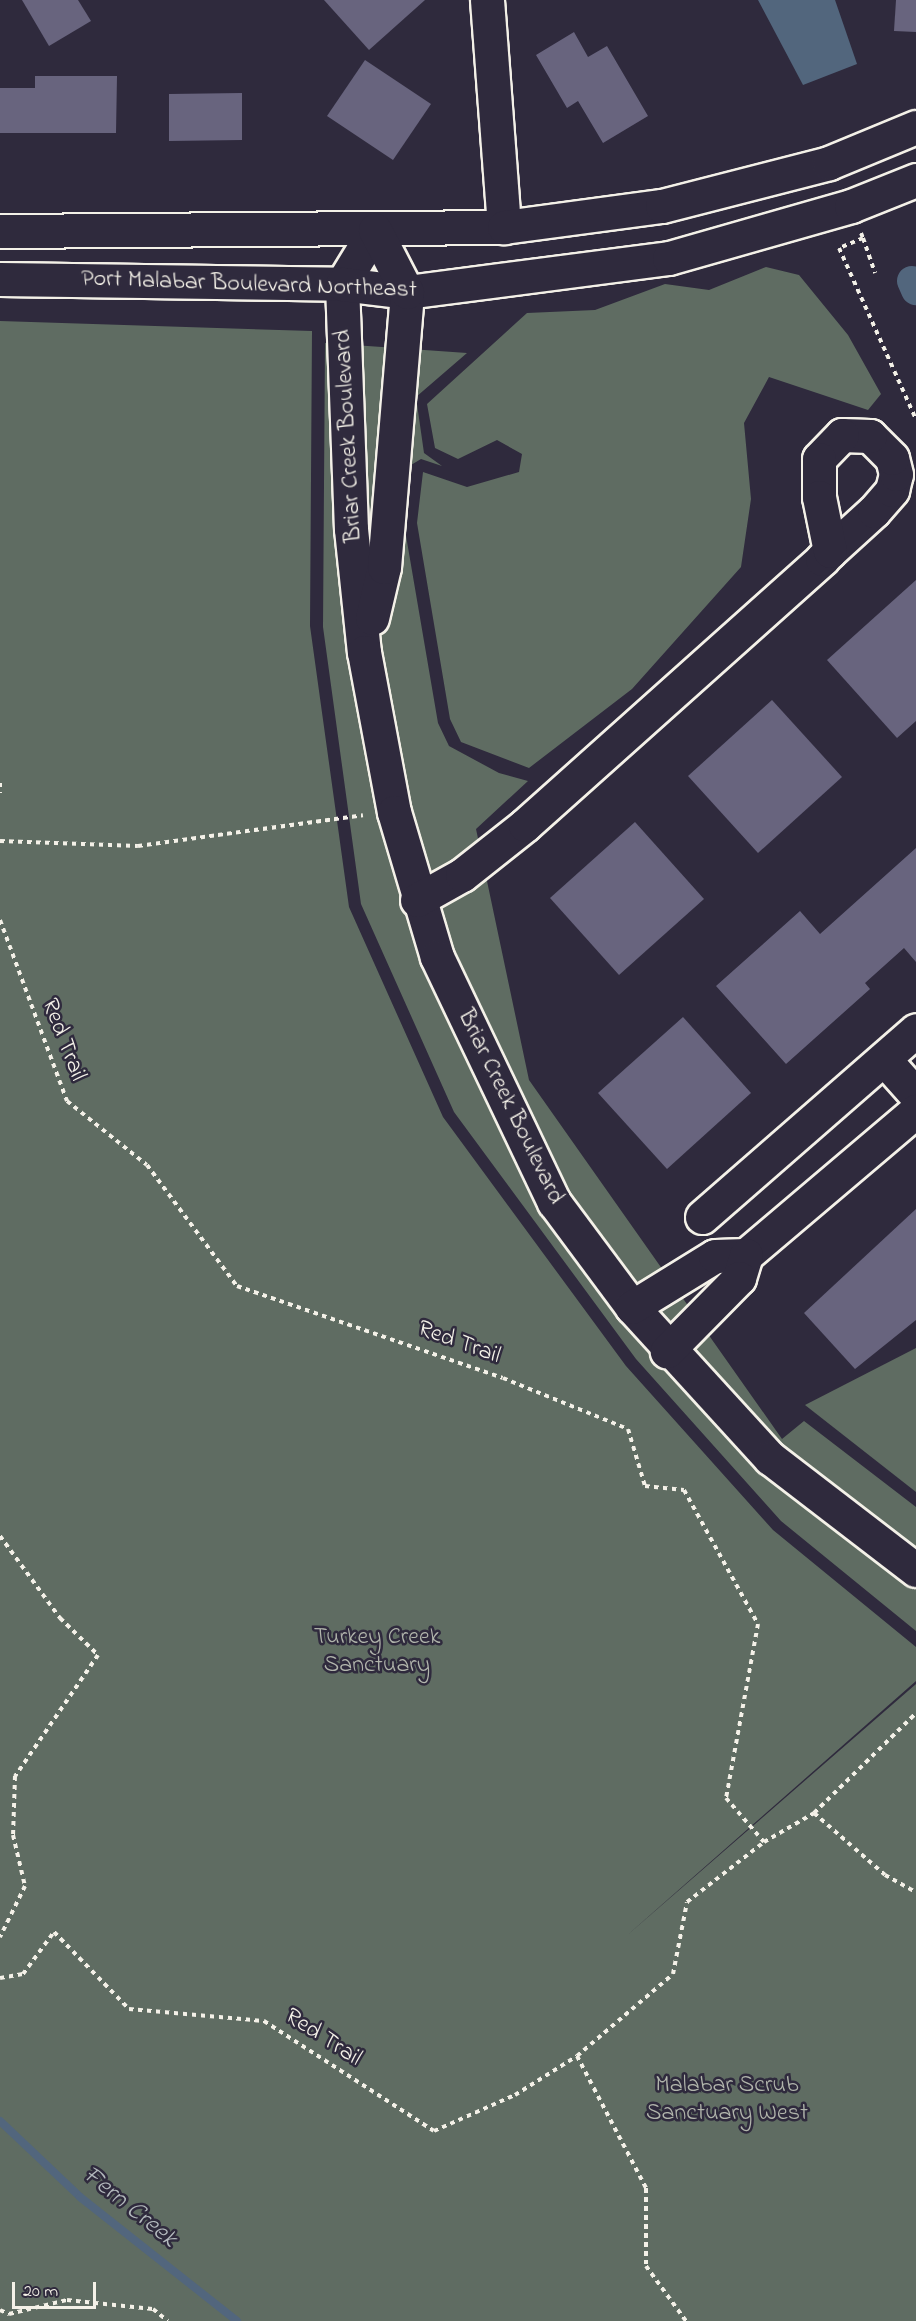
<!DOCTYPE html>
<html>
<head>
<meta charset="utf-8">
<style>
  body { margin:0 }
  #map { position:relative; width:916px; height:2321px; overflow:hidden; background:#2f2a3d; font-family:"Indie Flower",sans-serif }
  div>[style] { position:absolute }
  .green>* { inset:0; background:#5f6c62 }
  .water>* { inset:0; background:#52667d }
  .stream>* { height:8px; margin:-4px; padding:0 4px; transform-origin:4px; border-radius:4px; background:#52667d }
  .canal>* { height:30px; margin:-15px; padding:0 15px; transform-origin:15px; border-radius:15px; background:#52667d }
  .building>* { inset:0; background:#68647e }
  .path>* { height:4px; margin-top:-2px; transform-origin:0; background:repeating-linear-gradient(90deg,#f4f1e8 0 4.5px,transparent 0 9px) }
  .roads { filter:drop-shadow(2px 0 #f4f1e8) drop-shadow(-2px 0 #f4f1e8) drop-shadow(0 2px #f4f1e8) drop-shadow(0 -2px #f4f1e8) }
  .minor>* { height:33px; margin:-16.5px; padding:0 16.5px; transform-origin:16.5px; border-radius:16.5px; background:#2f2a3d }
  span { translate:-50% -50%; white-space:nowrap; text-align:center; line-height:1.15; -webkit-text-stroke:5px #2f2a3d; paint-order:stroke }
  .street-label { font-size:24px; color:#f4f1e8 }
  .park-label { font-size:24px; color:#b1b5ac }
  .water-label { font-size:26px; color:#b3b9bd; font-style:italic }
  .scale { position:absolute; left:12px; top:2282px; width:84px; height:27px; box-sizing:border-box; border:3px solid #f4f1e8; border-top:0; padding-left:8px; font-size:18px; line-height:21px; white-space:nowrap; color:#f4f1e8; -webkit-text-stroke:4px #2f2a3d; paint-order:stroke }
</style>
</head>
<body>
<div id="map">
  <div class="green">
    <div style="clip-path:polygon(766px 267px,799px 275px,848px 335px,881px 394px,868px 410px,769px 377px,744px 423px,751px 499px,741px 567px,632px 689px,529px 768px,461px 742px,450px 719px,417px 523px,423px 472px,467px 487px,519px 472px,522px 454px,497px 440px,458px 459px,435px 448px,427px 404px,527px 313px,595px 310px,665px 284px,709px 290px)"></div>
    <div style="clip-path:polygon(0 321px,312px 331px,310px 626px,349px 907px,443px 1117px,626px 1366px,773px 1530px,916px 1647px,916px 1681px,624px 1938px,916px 1684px,916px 2321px,0 2321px)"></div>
    <div style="clip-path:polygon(325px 343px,467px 353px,416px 397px,424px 453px,442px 466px,421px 459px,411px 465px,404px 524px,438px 723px,449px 746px,499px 773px,528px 781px,476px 829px,529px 1080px,782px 1439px,804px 1421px,916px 1507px,916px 1631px,781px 1521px,636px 1359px,454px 1112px,361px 904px,323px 627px)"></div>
    <div style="clip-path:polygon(916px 1348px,916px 1492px,805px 1405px)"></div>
  </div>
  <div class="water">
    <div style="clip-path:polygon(758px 0,835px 0,857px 64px,803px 85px)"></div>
  </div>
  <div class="stream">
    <div style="left:0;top:2121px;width:110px;rotate:43.5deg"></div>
    <div style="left:80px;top:2197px;width:200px;rotate:38.3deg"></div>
  </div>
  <div class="canal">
    <div style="left:912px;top:281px;width:10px;rotate:66deg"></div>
  </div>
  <div class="building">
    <div style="clip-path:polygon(22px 0,78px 0,91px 21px,49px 46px)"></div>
    <div style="clip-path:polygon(324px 0,425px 0,369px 50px)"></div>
    <div style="clip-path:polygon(896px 0,916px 0,916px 32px,894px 31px)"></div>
    <div style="clip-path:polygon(574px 32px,588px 57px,607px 46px,648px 116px,603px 143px,578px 101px,567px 108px,536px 55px)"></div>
    <div style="clip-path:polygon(365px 60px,431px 104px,393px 160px,327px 116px)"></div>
    <div style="clip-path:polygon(35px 76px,117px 76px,116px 133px,0 133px,0 88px,35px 88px)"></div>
    <div style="clip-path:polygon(242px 93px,242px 140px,169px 141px,169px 94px)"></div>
    <div style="clip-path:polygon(916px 580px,916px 721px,897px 738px,827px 660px)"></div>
    <div style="clip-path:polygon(772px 700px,842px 777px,758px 853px,688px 776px)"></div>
    <div style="clip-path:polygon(635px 822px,704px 899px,619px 975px,550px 898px)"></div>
    <div style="clip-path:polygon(916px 848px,916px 962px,904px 948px,865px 983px,870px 989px,786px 1064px,716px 986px,800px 911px,820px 934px)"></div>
    <div style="clip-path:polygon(683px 1017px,751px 1093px,667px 1169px,598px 1093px)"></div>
    <div style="clip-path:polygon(916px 1209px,916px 1320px,855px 1369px,804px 1313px)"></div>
  </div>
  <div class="path">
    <div style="left:861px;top:233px;width:5px;rotate:68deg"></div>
    <div style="left:863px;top:238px;width:26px;rotate:157deg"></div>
    <div style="left:839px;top:248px;width:188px;rotate:65.8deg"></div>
    <div style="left:863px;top:238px;width:37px;rotate:71deg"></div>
    <div style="left:0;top:783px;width:10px;rotate:90deg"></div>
    <div style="left:0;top:841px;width:138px;rotate:2.1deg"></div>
    <div style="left:138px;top:846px;width:227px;rotate:-7.8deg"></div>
    <div style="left:0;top:920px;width:193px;rotate:69.7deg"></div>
    <div style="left:67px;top:1101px;width:102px;rotate:38.7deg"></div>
    <div style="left:147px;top:1165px;width:151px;rotate:53.4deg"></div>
    <div style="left:237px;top:1286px;width:281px;rotate:19.1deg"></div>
    <div style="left:503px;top:1378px;width:135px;rotate:22.2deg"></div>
    <div style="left:628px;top:1429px;width:59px;rotate:73.4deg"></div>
    <div style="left:645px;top:1486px;width:39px;rotate:6deg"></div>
    <div style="left:684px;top:1490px;width:153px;rotate:61.1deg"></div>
    <div style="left:758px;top:1624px;width:177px;rotate:100.4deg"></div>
    <div style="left:726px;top:1798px;width:58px;rotate:49.2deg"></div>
    <div style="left:0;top:1536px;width:102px;rotate:53.8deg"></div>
    <div style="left:60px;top:1618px;width:53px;rotate:44.2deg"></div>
    <div style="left:98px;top:1655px;width:147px;rotate:124.4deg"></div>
    <div style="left:15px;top:1776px;width:59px;rotate:91.9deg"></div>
    <div style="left:13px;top:1835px;width:52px;rotate:76.8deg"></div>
    <div style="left:25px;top:1886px;width:57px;rotate:116.1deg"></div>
    <div style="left:814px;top:1813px;width:143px;rotate:-44.4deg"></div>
    <div style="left:0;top:1978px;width:23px;rotate:-10deg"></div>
    <div style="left:23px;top:1974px;width:52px;rotate:-53.6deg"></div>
    <div style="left:54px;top:1932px;width:107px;rotate:45.8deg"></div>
    <div style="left:129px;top:2009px;width:136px;rotate:5.1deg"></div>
    <div style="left:264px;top:2021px;width:202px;rotate:32.9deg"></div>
    <div style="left:434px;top:2131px;width:89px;rotate:-24deg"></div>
    <div style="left:515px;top:2095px;width:73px;rotate:-32.2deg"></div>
    <div style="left:577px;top:2056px;width:126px;rotate:-40.5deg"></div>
    <div style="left:673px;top:1974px;width:73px;rotate:-79deg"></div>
    <div style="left:687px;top:1902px;width:98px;rotate:-37.9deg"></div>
    <div style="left:764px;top:1842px;width:58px;rotate:-30.1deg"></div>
    <div style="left:814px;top:1813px;width:94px;rotate:41.1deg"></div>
    <div style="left:885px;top:1875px;width:35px;rotate:29deg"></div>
    <div style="left:577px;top:2056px;width:149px;rotate:62.4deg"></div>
    <div style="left:646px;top:2188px;width:78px;rotate:90deg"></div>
    <div style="left:646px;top:2266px;width:68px;rotate:54deg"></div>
    <div style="left:0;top:2310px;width:10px;rotate:24deg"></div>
    <div style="left:9px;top:2314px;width:60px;rotate:-13.6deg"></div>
    <div style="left:67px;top:2300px;width:86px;rotate:6deg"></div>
    <div style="left:153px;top:2309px;width:19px;rotate:39deg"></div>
  </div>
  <div class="roads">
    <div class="minor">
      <div style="left:487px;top:0;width:228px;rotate:85.7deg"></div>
      <div style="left:375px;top:230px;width:63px;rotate:121.4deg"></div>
      <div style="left:342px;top:284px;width:245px;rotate:87.9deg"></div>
      <div style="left:351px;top:529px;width:124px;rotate:84deg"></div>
      <div style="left:364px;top:652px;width:163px;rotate:79.4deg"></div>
      <div style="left:394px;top:812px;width:151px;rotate:73.5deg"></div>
      <div style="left:437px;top:957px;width:272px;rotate:64.5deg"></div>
      <div style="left:554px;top:1202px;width:131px;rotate:53.4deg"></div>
      <div style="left:632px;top:1307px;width:205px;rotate:47.6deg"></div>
      <div style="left:770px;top:1458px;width:184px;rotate:37.5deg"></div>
      <div style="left:0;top:231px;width:504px;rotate:-0.45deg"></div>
      <div style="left:504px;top:227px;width:159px;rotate:-7.6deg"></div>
      <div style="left:662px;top:206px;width:172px;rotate:-14.4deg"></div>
      <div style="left:829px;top:163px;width:94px;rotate:-22.5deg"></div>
      <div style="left:0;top:279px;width:342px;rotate:0.8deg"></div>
      <div style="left:342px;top:284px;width:65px;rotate:7deg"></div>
      <div style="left:407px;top:292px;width:264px;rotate:-7.4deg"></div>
      <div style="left:669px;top:258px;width:189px;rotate:-15.9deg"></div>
      <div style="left:851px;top:206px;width:70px;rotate:-21.8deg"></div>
      <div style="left:372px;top:618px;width:52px;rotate:-76.8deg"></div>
      <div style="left:384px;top:567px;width:276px;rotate:-85.2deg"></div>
      <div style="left:407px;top:292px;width:70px;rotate:-117.3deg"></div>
      <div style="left:417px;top:900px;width:51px;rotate:-29.1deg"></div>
      <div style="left:462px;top:875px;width:80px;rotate:-38.4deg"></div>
      <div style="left:525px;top:825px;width:399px;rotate:-41.8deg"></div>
      <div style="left:822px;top:559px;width:11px;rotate:-45deg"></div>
      <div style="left:830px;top:551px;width:59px;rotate:-42.3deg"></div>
      <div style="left:874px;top:511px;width:28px;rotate:-49deg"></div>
      <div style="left:892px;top:490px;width:16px;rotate:-76deg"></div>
      <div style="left:896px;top:474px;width:16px;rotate:-104deg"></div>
      <div style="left:892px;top:458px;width:31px;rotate:-135deg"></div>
      <div style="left:870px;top:436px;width:28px;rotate:-178deg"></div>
      <div style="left:842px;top:435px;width:33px;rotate:134deg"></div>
      <div style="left:819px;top:459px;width:38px;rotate:90deg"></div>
      <div style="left:819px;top:497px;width:55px;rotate:78.5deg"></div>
      <div style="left:884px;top:1059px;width:48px;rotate:48.4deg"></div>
      <div style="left:702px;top:1217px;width:284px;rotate:-41.1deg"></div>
      <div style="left:746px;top:1255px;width:223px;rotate:-40.3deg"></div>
      <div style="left:632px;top:1307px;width:97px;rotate:-31.6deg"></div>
      <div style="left:715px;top:1256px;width:31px;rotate:-2deg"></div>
      <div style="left:746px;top:1255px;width:24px;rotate:107deg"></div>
      <div style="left:739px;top:1278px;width:103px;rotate:134.6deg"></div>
    </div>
  </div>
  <div class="street-label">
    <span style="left:249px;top:285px;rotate:2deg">Port Malabar Boulevard Northeast</span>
    <span style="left:349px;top:436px;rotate:-93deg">Briar Creek Boulevard</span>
    <span style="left:63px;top:1040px;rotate:69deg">Red Trail</span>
    <span style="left:510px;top:1107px;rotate:64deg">Briar Creek Boulevard</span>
    <span style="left:459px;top:1343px;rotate:20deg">Red Trail</span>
    <span style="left:323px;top:2038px;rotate:33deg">Red Trail</span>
  </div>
  <div class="park-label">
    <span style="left:377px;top:1652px">Turkey Creek<br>Sanctuary</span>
    <span style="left:727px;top:2100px">Malabar Scrub<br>Sanctuary West</span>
  </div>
  <div class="water-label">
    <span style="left:129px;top:2208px;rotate:39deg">Fern Creek</span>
  </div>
  <div class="scale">20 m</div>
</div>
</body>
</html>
